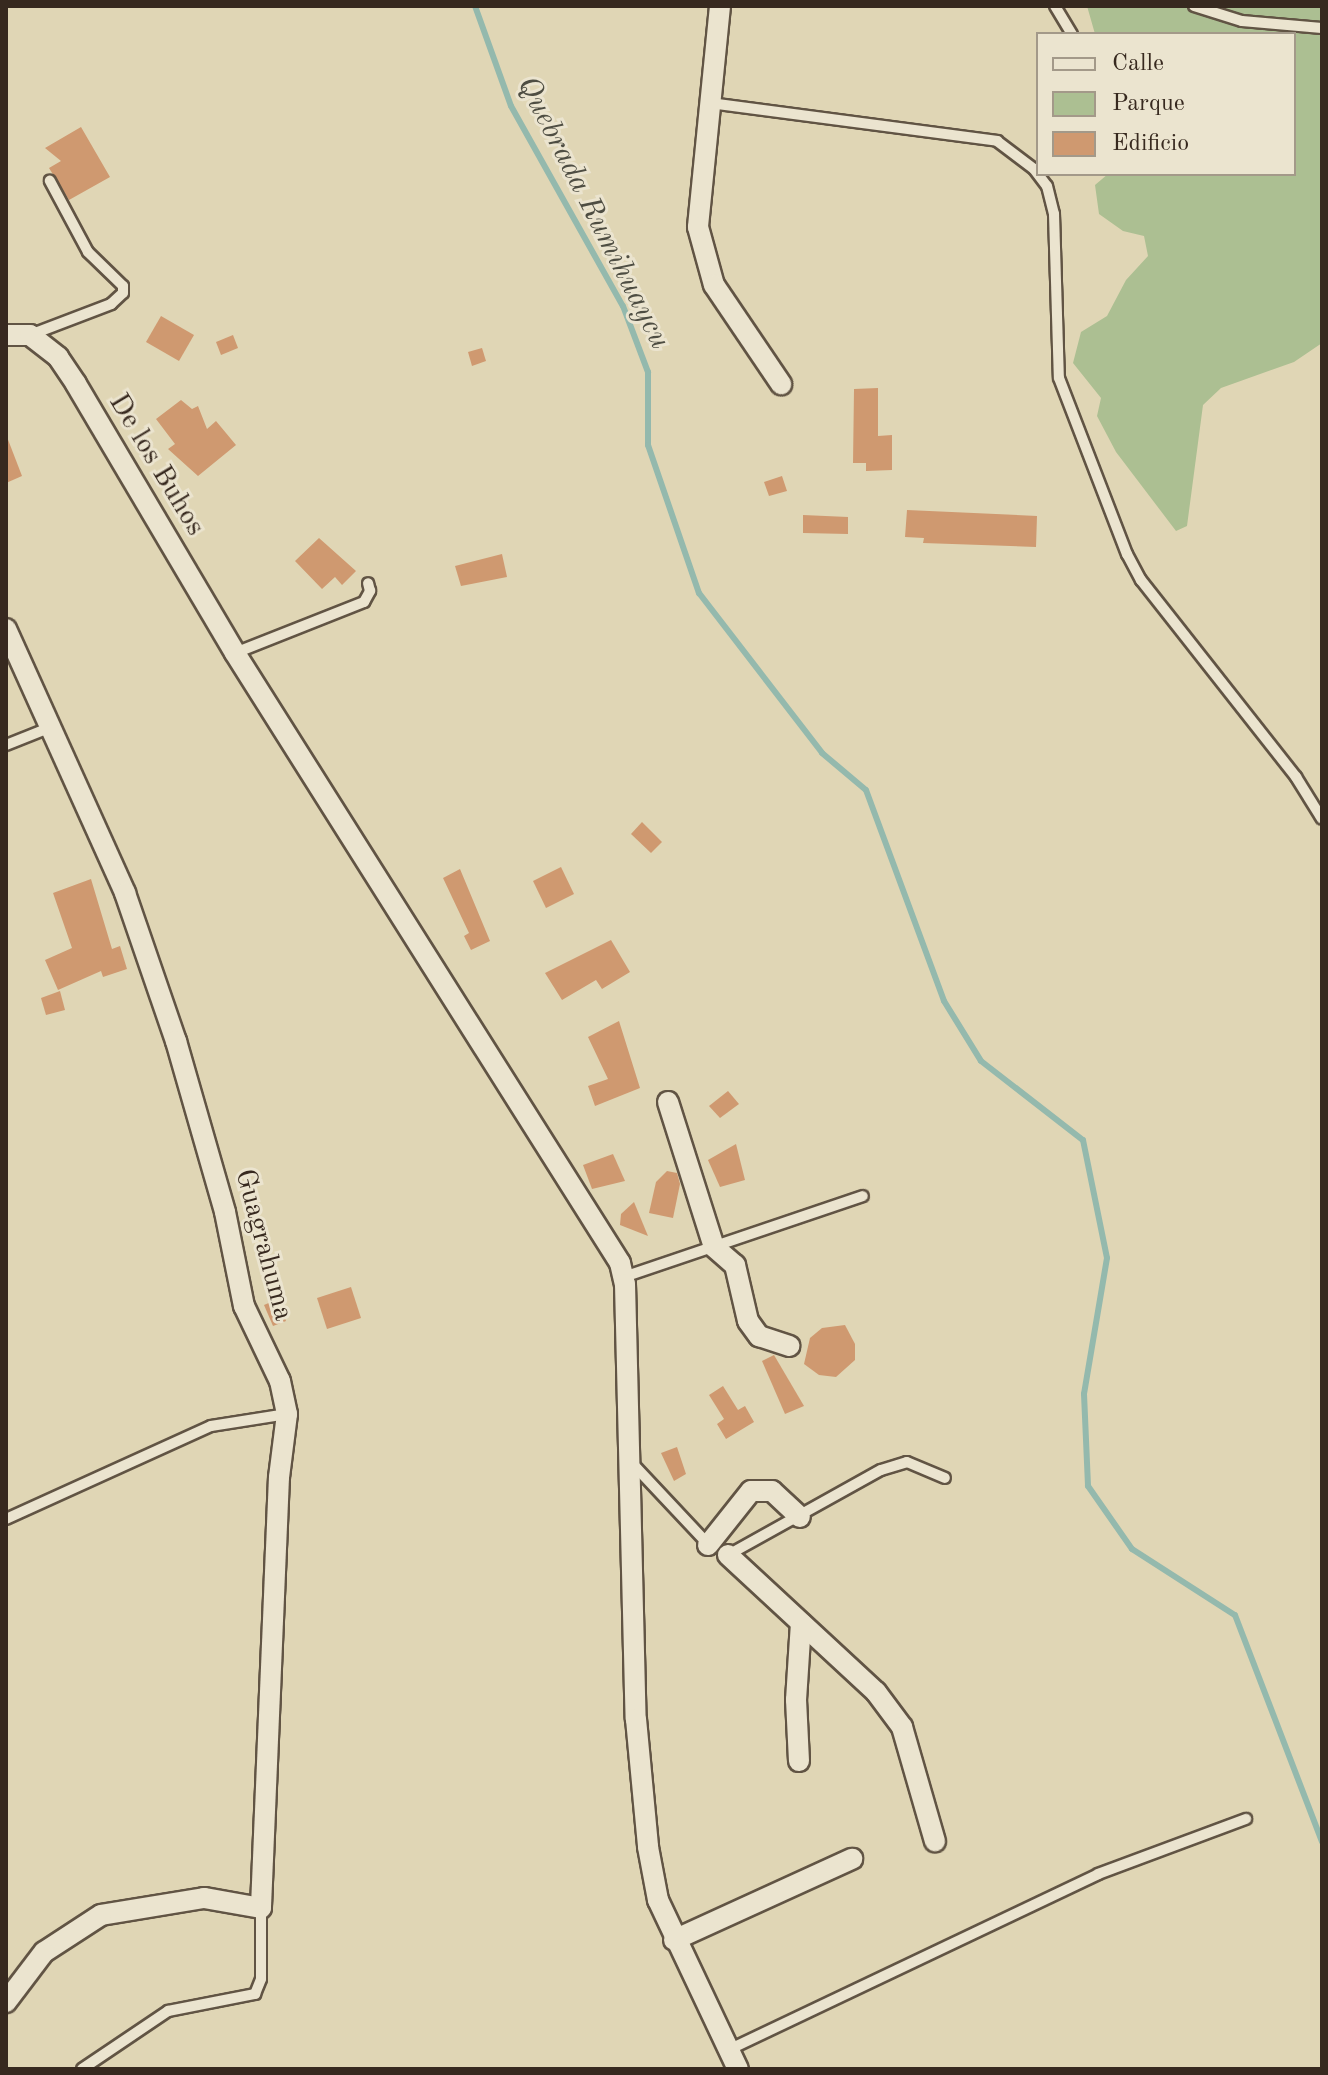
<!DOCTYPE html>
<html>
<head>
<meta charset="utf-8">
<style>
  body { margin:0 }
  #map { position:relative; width:1328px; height:2075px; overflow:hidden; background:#e0d6b5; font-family:"Old Standard TT",serif }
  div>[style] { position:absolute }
  .green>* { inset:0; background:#acbf92 }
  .stream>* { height:6px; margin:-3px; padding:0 3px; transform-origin:3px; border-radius:3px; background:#94b9ad }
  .building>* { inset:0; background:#cf9970 }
  .roads { filter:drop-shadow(2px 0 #615444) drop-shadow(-2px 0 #615444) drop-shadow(0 2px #615444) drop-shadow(0 -2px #615444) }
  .lane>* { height:10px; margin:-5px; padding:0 5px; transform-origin:5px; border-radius:5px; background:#ebe4cf }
  .street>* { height:20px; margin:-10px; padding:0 10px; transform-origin:10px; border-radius:10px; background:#ebe4cf }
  span { translate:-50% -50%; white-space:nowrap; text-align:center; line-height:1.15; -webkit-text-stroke:6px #ebe4cf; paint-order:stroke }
  .street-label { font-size:28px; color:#37291f }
  .water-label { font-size:30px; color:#4e4d42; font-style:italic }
  .frame { position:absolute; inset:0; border:8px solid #37291f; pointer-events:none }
  .legend { position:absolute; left:1036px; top:32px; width:260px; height:144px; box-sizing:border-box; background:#ebe4cf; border:2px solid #a39989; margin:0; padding:10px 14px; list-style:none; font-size:24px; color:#37291f }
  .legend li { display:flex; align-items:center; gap:16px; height:40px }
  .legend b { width:40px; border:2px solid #a39989 }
</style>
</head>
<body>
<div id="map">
  <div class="green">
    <div style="clip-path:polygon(1087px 6px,1322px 6px,1322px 343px,1294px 362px,1221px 388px,1203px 405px,1187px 526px,1176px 531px,1116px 452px,1097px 416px,1101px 398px,1073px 363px,1081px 332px,1107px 316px,1126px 280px,1148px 256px,1144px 236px,1123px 231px,1099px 214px,1095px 185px,1108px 174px,1294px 174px,1294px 34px,1095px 34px)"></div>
  </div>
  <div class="stream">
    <div style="left:475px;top:6px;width:106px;rotate:70.2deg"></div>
    <div style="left:511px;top:106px;width:229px;rotate:60.8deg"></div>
    <div style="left:623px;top:306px;width:71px;rotate:69.3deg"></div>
    <div style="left:648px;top:372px;width:73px;rotate:90deg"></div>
    <div style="left:648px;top:445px;width:157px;rotate:71deg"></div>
    <div style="left:699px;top:593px;width:202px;rotate:52.4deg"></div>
    <div style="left:822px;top:753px;width:57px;rotate:40.1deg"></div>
    <div style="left:866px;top:790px;width:225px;rotate:69.7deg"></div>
    <div style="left:944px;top:1001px;width:70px;rotate:58.3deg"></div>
    <div style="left:981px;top:1061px;width:129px;rotate:37.8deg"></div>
    <div style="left:1083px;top:1140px;width:120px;rotate:78.5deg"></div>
    <div style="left:1107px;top:1258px;width:138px;rotate:99.6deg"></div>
    <div style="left:1084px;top:1394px;width:92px;rotate:87.5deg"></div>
    <div style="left:1088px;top:1486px;width:77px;rotate:55.1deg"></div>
    <div style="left:1132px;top:1549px;width:122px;rotate:32.7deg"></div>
    <div style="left:1235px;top:1615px;width:243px;rotate:69deg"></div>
  </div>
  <div class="building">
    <div style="clip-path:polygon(81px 127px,110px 177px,69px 200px,49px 168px,61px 161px,45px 148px)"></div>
    <div style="clip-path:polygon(161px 316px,194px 335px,179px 361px,146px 342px)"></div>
    <div style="clip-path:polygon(233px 335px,238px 348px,221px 355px,216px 342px)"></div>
    <div style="clip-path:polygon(482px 348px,486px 361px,472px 366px,468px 352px)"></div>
    <div style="clip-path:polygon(878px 388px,878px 436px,892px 435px,892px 470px,866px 471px,866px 463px,853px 463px,854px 389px)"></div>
    <div style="clip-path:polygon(181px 400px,192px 409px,198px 406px,207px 429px,216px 421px,236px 445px,198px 476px,168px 449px,175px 444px,156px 419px)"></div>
    <div style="clip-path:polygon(7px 437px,22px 476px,6px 483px,6px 438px)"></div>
    <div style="clip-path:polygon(782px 476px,787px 491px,769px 496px,764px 482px)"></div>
    <div style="clip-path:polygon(907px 510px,1037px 516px,1036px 547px,923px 543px,924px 538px,905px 537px)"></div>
    <div style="clip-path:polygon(803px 515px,848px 517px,848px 534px,803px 533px)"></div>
    <div style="clip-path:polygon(319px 538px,356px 571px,342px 585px,335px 577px,322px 589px,295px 561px)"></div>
    <div style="clip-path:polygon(502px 554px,507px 577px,461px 586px,455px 566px)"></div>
    <div style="clip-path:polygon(642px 822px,662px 842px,651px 853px,631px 834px)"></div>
    <div style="clip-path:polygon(561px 867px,574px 894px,546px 908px,533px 881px)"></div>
    <div style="clip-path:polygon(460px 869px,490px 941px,471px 950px,464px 936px,469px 933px,443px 878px)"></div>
    <div style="clip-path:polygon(91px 879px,112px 949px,120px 946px,127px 969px,103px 977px,101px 971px,58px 990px,45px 960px,72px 948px,53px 893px)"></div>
    <div style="clip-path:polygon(611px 940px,630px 972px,602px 989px,596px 980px,562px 1000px,545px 973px)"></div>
    <div style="clip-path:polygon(60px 991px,65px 1010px,46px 1015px,41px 998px)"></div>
    <div style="clip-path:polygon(619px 1021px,640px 1088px,595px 1106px,588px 1086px,608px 1079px,588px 1037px)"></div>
    <div style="clip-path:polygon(728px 1091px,739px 1104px,720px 1118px,709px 1106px)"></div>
    <div style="clip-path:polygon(736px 1144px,745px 1180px,720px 1187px,708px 1160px)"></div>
    <div style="clip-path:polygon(613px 1154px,625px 1181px,592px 1189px,583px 1165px)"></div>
    <div style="clip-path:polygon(667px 1171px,677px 1173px,680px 1184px,673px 1218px,649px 1213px,656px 1182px)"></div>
    <div style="clip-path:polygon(634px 1202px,648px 1236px,620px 1225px,621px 1214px)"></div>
    <div style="clip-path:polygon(351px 1287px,361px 1318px,327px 1329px,317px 1298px)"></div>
    <div style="clip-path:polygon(278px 1299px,286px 1321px,273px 1326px,264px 1305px)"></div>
    <div style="clip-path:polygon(845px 1325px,855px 1344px,855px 1360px,836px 1377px,819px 1375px,804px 1364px,810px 1338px,822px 1328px)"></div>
    <div style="clip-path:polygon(774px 1355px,804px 1406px,785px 1414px,762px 1361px)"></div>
    <div style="clip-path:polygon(723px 1386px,738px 1410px,745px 1406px,754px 1422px,726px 1439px,717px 1424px,724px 1419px,709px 1395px)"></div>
    <div style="clip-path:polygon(677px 1447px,686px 1474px,674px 1481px,661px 1453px)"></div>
  </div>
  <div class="roads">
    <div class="lane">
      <div style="left:1055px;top:6px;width:33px;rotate:59deg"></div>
      <div style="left:1194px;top:6px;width:50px;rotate:17.4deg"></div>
      <div style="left:1242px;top:21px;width:80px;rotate:5deg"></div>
      <div style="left:710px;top:103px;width:290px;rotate:7.5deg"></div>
      <div style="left:997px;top:141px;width:46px;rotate:37.1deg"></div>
      <div style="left:1034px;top:169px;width:21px;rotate:53deg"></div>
      <div style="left:1047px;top:186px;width:29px;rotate:76deg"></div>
      <div style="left:1054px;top:214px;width:164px;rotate:88.3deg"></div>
      <div style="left:1059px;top:378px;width:189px;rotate:68.9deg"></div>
      <div style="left:1127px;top:554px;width:30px;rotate:62deg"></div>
      <div style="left:1141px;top:580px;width:251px;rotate:51.8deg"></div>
      <div style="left:1296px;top:777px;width:49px;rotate:58.2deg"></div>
      <div style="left:30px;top:335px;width:87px;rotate:-20.9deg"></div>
      <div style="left:111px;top:304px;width:16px;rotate:-43deg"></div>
      <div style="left:123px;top:293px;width:7px;rotate:-90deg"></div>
      <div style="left:123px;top:286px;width:49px;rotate:-135.8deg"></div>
      <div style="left:88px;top:252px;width:81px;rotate:-118.2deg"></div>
      <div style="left:235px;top:653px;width:139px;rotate:-21.6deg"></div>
      <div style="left:364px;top:602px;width:13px;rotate:-61deg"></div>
      <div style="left:370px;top:591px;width:8px;rotate:-104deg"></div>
      <div style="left:6px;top:745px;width:46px;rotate:-21.6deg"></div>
      <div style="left:624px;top:1277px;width:252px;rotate:-18.7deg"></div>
      <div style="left:631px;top:1462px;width:115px;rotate:46.8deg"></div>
      <div style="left:6px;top:1519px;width:225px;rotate:-24.4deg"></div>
      <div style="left:211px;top:1426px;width:77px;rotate:-9deg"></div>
      <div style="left:728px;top:1555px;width:175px;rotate:-29.1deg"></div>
      <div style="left:881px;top:1470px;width:27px;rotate:-17deg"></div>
      <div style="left:907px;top:1462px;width:41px;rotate:22.8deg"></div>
      <div style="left:728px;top:2050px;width:410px;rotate:-25.4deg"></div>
      <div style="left:1098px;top:1874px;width:158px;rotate:-20.4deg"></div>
      <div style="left:82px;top:2069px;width:104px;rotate:-34deg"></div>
      <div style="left:168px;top:2011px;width:89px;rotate:-11.1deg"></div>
      <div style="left:255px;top:1994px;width:16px;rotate:-68deg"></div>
      <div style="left:261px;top:1979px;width:71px;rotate:-90deg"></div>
    </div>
    <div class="street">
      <div style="left:720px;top:6px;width:222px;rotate:95.7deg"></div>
      <div style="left:698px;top:227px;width:60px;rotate:74.6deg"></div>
      <div style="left:714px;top:285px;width:120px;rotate:55.9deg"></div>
      <div style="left:6px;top:335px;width:24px"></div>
      <div style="left:30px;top:335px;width:36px;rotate:38deg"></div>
      <div style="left:58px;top:357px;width:32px;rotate:56deg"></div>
      <div style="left:76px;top:384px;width:312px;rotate:59.4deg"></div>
      <div style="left:235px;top:653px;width:721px;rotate:57.74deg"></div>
      <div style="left:620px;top:1263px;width:22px;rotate:77deg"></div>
      <div style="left:625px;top:1284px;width:435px;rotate:88.6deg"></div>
      <div style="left:636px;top:1719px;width:129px;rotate:84.6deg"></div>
      <div style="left:648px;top:1847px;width:54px;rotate:79.3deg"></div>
      <div style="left:658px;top:1900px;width:187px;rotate:64.7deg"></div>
      <div style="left:6px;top:629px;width:290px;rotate:65.7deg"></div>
      <div style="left:125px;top:893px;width:157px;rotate:71deg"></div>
      <div style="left:176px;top:1041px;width:178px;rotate:74deg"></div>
      <div style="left:225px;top:1212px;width:96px;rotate:78.6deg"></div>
      <div style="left:244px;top:1306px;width:83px;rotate:64.4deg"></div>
      <div style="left:280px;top:1381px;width:34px;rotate:78deg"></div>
      <div style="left:287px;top:1414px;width:64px;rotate:97.2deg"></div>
      <div style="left:279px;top:1477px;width:431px;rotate:92.4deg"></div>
      <div style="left:261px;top:1908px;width:58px;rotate:-170deg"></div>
      <div style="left:204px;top:1898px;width:104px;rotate:170.6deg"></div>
      <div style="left:101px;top:1915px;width:68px;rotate:147deg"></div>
      <div style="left:44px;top:1952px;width:63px;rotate:127.2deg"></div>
      <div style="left:668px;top:1102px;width:152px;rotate:72.4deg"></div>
      <div style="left:714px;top:1247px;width:28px;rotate:41deg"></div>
      <div style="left:735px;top:1265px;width:57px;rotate:76.9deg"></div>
      <div style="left:748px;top:1321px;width:19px;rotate:54deg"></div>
      <div style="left:759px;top:1336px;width:32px;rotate:18deg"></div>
      <div style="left:708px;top:1545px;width:69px;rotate:-51.5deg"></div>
      <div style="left:751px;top:1491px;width:21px"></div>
      <div style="left:772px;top:1491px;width:38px;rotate:43deg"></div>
      <div style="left:728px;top:1555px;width:202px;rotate:42.8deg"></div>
      <div style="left:876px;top:1692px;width:44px;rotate:53.4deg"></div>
      <div style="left:902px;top:1727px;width:119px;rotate:73.9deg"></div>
      <div style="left:799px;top:1761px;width:61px;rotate:-92.8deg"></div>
      <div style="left:796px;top:1700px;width:77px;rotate:-86.3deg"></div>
      <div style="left:674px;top:1940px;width:196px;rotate:-24.5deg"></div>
    </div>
  </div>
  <div class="street-label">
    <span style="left:156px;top:465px;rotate:59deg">De los Buhos</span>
    <span style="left:263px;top:1245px;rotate:75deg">Guagrahuma</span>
  </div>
  <div class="water-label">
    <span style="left:593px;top:213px;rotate:63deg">Quebrada Rumihuaycu</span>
  </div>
  <div class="frame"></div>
  <ul class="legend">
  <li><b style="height:10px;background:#ebe4cf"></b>Calle</li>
  <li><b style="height:22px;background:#acbf92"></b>Parque</li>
  <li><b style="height:22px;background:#cf9970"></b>Edificio</li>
  </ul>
</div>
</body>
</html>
